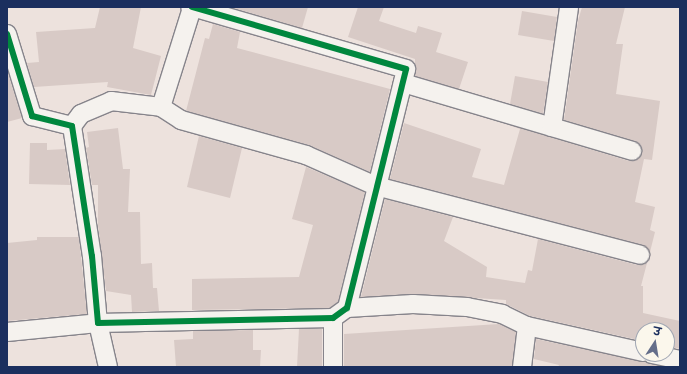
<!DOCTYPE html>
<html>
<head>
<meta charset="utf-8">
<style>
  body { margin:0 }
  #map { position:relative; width:687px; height:374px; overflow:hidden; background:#ede2dd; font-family:Delius,"Playpen Sans Deva",sans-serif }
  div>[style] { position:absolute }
  .building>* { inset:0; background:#d8cac6 }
  .roads { filter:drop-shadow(1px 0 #86848b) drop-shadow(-1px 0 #86848b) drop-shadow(0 1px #86848b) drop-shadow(0 -1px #86848b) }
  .street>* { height:18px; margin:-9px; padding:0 9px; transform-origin:9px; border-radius:9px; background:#f5f2ee }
  .cycleway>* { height:6px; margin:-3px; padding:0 3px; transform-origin:3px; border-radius:3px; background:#00873e }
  span { translate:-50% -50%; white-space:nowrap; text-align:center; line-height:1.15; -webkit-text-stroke:3px #fbf7ec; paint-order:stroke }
  .frame { position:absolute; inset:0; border:8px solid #1b2f5e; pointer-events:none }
  .north { position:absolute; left:635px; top:322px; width:40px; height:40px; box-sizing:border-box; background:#fbf7ec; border:1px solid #a1a7b3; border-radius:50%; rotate:12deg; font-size:11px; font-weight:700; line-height:16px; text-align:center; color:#1b2f5e }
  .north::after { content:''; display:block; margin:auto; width:14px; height:18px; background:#646e8a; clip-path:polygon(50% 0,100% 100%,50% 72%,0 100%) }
</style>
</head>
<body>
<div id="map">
  <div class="building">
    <div style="clip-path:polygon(100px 7px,141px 7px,133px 48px,161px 56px,151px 95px,107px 87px,108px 82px,34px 87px,27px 63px,39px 62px,36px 32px,95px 28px)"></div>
    <div style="clip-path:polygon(230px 7px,308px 7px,302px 28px)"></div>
    <div style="clip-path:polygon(358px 7px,384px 7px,379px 21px,416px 33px,418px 26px,442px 33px,436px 52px,468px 62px,459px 89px,415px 76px,415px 59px,348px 37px)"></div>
    <div style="clip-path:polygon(582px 7px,625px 7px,616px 44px,623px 44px,616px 94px,660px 101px,652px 160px,644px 159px,635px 202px,655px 207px,650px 230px,655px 232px,650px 252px,643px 245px,390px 179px,404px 123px,481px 149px,472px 177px,504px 185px,520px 129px,506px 124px,629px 161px,639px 159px,642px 149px,635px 141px,564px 120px,578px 21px)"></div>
    <div style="clip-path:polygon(522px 11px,557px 17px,554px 41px,518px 35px)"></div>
    <div style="clip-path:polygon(213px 24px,240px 32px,237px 48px,390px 89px,370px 172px,309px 145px,186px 111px,205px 38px,209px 39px)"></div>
    <div style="clip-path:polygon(7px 70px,22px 118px,7px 122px)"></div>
    <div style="clip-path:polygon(515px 76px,548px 82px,543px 114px,510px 104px)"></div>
    <div style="clip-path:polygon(118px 128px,123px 169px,130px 169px,128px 212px,140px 212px,141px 264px,152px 263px,153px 288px,157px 288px,159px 311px,132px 312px,131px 295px,106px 291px,98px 225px,98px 185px,92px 185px,86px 148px,89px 147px,87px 132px)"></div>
    <div style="clip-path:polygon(199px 136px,242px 148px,230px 198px,187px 187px)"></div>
    <div style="clip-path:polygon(30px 143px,47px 143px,47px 150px,65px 149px,70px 185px,29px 184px)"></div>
    <div style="clip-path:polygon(306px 167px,365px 192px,338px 302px,330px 308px,192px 310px,192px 279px,299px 277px,313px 225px,292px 219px)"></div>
    <div style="clip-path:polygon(385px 199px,453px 217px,444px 241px,487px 267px,486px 277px,525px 283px,528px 270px,532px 271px,538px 239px,637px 265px,647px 263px,641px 286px,643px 286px,643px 313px,680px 321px,680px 349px,667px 346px,667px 330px,643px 330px,643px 341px,530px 316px,506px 304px,506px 300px,414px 294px,361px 297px)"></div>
    <div style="clip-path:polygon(37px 237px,79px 237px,87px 314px,7px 321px,7px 243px,37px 240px)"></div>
    <div style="clip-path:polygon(499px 324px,516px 332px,512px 367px,344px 367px,344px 334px)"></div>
    <div style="clip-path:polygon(299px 329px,322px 329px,322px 367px,297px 367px)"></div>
    <div style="clip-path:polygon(253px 330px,253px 350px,261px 350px,260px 367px,176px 367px,174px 340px,193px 339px,193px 331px)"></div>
    <div style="clip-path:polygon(536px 339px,645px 362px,663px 367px,558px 367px,559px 365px,534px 359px)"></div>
  </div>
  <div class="roads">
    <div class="street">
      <div style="left:7px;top:34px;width:86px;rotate:73deg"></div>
      <div style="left:32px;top:116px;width:41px;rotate:14deg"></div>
      <div style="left:72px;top:126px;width:132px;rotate:81.3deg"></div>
      <div style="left:92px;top:256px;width:67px;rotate:84.9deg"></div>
      <div style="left:98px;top:323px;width:235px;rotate:-1.2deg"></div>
      <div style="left:333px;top:318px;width:17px;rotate:-36deg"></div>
      <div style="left:347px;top:308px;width:246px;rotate:-76.1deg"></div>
      <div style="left:406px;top:69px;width:223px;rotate:-163.8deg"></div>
      <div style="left:403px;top:83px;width:239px;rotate:16.5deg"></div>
      <div style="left:161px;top:107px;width:24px;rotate:33deg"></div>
      <div style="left:181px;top:120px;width:130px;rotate:15.6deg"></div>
      <div style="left:306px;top:155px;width:77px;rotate:23.9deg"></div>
      <div style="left:376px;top:186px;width:273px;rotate:14.6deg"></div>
      <div style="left:72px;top:126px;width:15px;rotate:-53deg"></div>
      <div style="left:81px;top:114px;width:33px;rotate:-23deg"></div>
      <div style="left:111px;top:101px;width:50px;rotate:6.8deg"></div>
      <div style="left:161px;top:107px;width:104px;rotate:-72.6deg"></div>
      <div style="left:192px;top:8px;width:2px;rotate:-153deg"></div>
      <div style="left:552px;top:127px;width:121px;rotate:-81.9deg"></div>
      <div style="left:347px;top:308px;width:66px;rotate:-3.5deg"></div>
      <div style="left:413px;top:304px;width:54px;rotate:3.2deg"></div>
      <div style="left:467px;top:307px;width:36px;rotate:11deg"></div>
      <div style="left:502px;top:314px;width:28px;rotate:26deg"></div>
      <div style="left:527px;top:326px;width:119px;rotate:12.6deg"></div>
      <div style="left:7px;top:332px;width:91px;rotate:-5.6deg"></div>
      <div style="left:98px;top:323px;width:45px;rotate:77.2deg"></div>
      <div style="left:652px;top:354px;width:29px;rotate:12deg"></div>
      <div style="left:333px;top:367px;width:49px;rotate:-90deg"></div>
      <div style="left:522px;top:367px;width:41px;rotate:-83deg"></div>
    </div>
  </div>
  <div class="cycleway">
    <div style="left:7px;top:34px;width:86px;rotate:73deg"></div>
    <div style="left:32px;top:116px;width:41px;rotate:14deg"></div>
    <div style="left:72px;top:126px;width:132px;rotate:81.3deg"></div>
    <div style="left:92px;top:256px;width:67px;rotate:84.9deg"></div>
    <div style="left:98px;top:323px;width:235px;rotate:-1.2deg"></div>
    <div style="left:333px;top:318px;width:17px;rotate:-36deg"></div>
    <div style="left:347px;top:308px;width:246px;rotate:-76.1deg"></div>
    <div style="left:406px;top:69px;width:223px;rotate:-163.8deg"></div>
  </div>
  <div class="frame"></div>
  <div class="north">उ</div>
</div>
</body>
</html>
